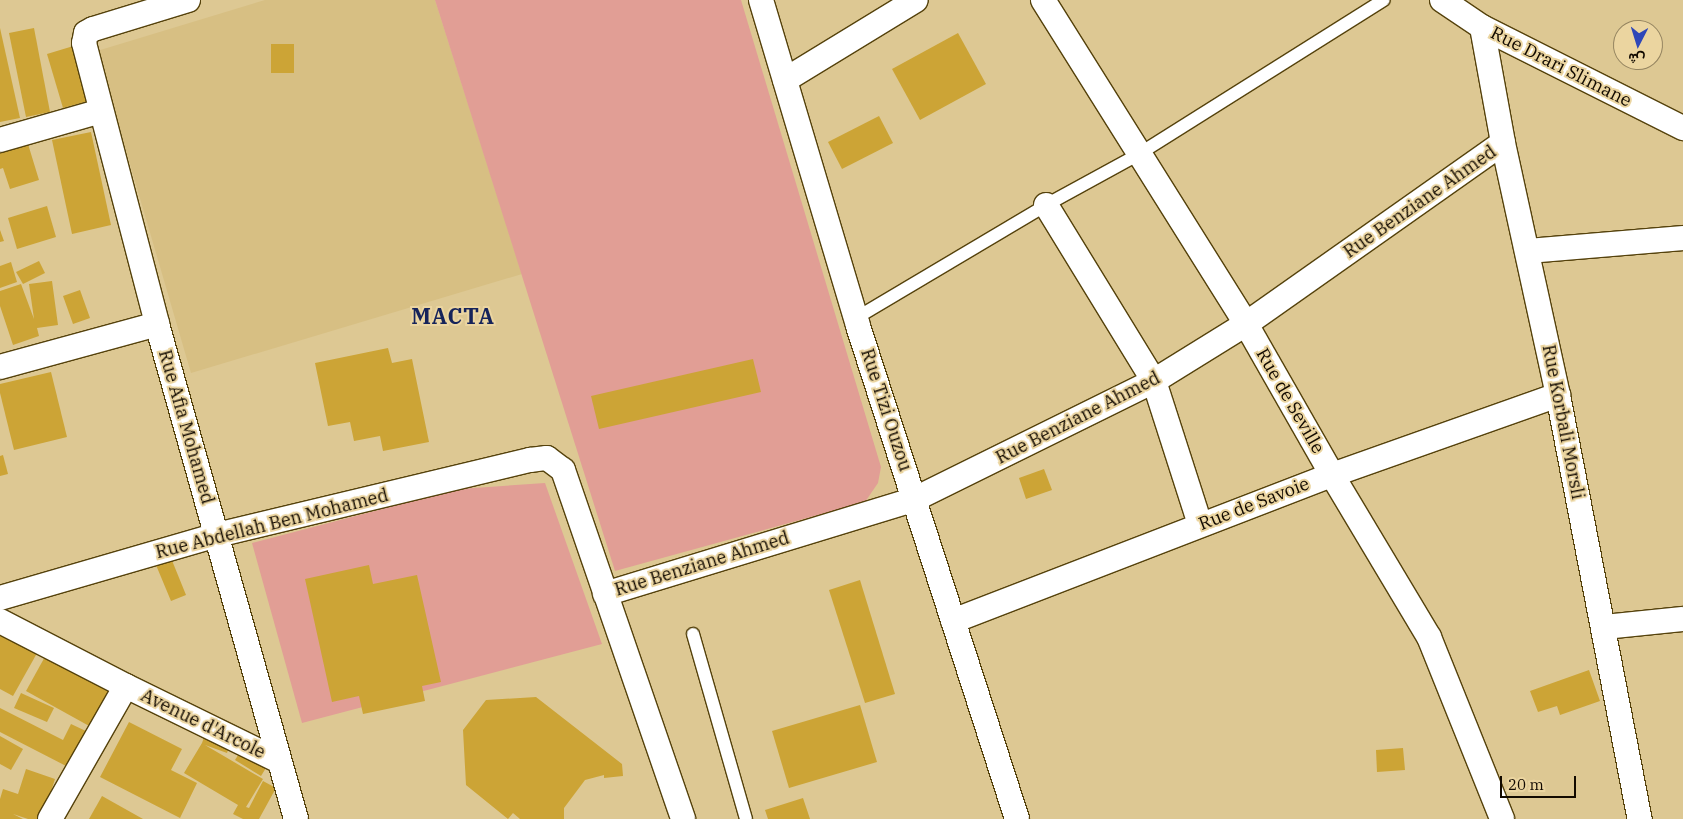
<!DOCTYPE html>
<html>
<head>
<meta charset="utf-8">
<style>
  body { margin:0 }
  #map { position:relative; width:1683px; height:819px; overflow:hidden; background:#ddc893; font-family:"IBM Plex Serif",Vazirmatn,serif }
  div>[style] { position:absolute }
  .built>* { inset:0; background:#d7bf83 }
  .green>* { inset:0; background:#e19e95 }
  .building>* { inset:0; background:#cca436 }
  .roads { filter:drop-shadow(1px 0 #55420c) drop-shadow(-1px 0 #55420c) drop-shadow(0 1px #55420c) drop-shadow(0 -1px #55420c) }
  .service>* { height:12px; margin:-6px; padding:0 6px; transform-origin:6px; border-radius:6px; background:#fff }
  .minor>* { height:24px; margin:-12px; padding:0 12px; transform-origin:12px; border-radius:12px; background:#fff }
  span { translate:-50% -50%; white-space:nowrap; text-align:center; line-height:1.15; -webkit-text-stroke:4px #ebd5a0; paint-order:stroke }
  .street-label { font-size:18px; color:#120a00 }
  .district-label { font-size:22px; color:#15235a; font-weight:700; letter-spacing:1px }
  .north { position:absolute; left:1613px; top:20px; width:50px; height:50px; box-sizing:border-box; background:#ebd5a0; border:1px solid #948460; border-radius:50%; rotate:185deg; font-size:14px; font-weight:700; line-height:20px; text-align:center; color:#120a00 }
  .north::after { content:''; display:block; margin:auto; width:18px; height:22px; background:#2e47b8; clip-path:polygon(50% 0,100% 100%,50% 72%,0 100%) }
  .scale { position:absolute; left:1500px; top:776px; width:76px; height:22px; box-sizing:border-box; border:2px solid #120a00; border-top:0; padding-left:6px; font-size:15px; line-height:18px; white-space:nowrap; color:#120a00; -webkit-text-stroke:4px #ebd5a0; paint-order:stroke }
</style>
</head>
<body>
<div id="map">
  <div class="built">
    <div style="clip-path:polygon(265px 0,435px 0,522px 274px,191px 373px,97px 51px)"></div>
  </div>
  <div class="green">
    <div style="clip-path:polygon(435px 0,741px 0,881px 467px,878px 483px,865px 502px,615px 571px)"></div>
    <div style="clip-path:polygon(545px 483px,602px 644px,302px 723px,252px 543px,459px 489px)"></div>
  </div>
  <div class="building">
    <div style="clip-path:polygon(0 28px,20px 118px,0 122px)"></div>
    <div style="clip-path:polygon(34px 28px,50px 112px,26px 117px,9px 33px)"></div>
    <div style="clip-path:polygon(958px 33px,986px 84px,920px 120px,892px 69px)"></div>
    <div style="clip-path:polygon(80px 44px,96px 99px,63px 108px,47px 54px)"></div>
    <div style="clip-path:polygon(271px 44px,294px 44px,294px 73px,271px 73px)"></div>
    <div style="clip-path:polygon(879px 116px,893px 143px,842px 169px,828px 142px)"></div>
    <div style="clip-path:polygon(91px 132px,111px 225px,72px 234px,52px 140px)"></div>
    <div style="clip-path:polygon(28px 144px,39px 180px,10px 189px,3px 168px,0 169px,0 153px)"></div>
    <div style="clip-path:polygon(47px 206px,56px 237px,17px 249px,8px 218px)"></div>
    <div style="clip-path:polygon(0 230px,4px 241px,0 242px)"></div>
    <div style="clip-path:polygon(39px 261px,45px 273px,23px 284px,16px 272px)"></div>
    <div style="clip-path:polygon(11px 262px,17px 282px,0 288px,0 266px)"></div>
    <div style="clip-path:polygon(52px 281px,58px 325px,37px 328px,39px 336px,13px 345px,0 306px,0 291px,21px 284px,34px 319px,29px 284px)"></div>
    <div style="clip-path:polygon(80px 290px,90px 318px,73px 324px,63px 296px)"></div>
    <div style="clip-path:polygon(388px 348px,392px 363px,412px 359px,429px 442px,383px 451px,380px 436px,354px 441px,350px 422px,328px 426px,315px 363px)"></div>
    <div style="clip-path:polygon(753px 359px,761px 392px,599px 429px,591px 396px)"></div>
    <div style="clip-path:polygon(51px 372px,67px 437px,14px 450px,0 393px,0 384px)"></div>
    <div style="clip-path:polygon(3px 455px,8px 474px,0 476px,0 456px)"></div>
    <div style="clip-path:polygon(1044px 469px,1052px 490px,1026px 499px,1019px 478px)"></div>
    <div style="clip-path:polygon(171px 558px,186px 595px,171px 601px,156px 565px)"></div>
    <div style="clip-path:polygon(369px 565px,373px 584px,417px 575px,441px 682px,422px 686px,425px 701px,363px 714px,359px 696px,332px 702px,305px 579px)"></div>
    <div style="clip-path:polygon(860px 580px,895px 694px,865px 703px,829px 590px)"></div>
    <div style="clip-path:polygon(0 623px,41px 646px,13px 696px,0 689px)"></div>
    <div style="clip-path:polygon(52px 644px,118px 680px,91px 727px,26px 691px)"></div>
    <div style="clip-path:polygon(1589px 670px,1600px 701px,1560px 715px,1557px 706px,1538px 712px,1530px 691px)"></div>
    <div style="clip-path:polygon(21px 693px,54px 708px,47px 722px,14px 708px)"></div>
    <div style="clip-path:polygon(536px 697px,622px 764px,623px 776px,604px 778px,604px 775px,585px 780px,564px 808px,564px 819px,520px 819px,513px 813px,508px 819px,466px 785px,463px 730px,486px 700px)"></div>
    <div style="clip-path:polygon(860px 705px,877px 762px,789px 788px,772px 731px)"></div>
    <div style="clip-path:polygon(0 708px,63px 740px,71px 724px,88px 732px,70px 768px,0 732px)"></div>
    <div style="clip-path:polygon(129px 722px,182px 749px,171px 770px,197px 783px,180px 818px,100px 777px)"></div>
    <div style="clip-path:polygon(207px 729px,232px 738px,227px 753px,205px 745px,263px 779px,246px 807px,249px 808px,263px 781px,276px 788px,259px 819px,243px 819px,233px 814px,238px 805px,184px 773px,202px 743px)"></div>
    <div style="clip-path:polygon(0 736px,23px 749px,11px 770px,0 764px)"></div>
    <div style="clip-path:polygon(243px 747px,269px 763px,261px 776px,235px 760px)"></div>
    <div style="clip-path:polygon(1403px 748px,1405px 770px,1377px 772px,1376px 750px)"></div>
    <div style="clip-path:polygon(26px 769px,55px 779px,42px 819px,28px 819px,13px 814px,23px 819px,0 819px,0 799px,3px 789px,18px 794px)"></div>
    <div style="clip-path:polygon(102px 796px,143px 819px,89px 819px)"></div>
    <div style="clip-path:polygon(803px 798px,810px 819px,768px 819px,765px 810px)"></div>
  </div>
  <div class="roads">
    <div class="service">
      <div style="left:856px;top:318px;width:221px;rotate:-30.7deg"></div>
      <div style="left:1046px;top:205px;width:106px;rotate:-28.7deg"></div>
      <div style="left:1139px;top:154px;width:289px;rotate:-32.2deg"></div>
      <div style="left:693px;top:634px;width:192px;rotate:74deg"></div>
    </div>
    <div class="minor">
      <div style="left:188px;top:0;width:99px;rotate:163deg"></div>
      <div style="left:93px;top:29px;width:8px;rotate:150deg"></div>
      <div style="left:86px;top:33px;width:10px;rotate:101deg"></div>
      <div style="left:84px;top:43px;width:290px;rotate:75.4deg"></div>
      <div style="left:157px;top:324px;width:514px;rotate:74.31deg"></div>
      <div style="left:761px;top:0;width:340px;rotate:73.4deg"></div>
      <div style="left:858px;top:326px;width:518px;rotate:72.12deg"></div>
      <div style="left:1043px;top:0;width:382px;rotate:57.9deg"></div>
      <div style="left:1246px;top:324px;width:174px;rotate:60.3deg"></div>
      <div style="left:1332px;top:475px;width:189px;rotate:59.1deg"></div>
      <div style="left:1429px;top:637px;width:196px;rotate:68.1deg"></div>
      <div style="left:1442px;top:0;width:48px;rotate:34deg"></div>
      <div style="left:1482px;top:27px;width:225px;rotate:26.7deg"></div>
      <div style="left:1482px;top:27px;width:118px;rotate:79.7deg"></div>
      <div style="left:1503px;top:143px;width:258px;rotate:77.7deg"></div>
      <div style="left:1558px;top:395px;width:432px;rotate:79.1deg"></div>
      <div style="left:785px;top:80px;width:153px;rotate:-31.4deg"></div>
      <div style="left:0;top:140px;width:105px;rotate:-16deg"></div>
      <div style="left:1046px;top:205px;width:206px;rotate:58.5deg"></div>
      <div style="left:1154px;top:381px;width:150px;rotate:72.2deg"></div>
      <div style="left:1528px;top:251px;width:156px;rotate:-4.8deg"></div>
      <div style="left:0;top:367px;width:163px;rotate:-15.3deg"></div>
      <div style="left:605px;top:594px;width:324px;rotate:-17deg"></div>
      <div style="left:915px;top:499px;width:267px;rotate:-26.3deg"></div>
      <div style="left:1154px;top:381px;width:108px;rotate:-31.8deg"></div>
      <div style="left:1246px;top:324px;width:314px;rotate:-35.2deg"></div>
      <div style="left:0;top:598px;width:226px;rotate:-16.2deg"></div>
      <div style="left:217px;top:535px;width:322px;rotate:-13.5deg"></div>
      <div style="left:530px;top:460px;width:17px;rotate:-7deg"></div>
      <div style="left:547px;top:458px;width:20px;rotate:37deg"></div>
      <div style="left:563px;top:470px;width:369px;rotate:71deg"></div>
      <div style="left:0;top:621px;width:142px;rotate:27.3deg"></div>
      <div style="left:126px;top:686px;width:170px;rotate:26.1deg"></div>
      <div style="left:953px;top:621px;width:406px;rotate:-21.1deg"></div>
      <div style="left:1332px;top:475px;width:240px;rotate:-19.5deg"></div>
      <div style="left:1604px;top:627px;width:79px;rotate:-5.8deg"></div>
      <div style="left:50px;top:819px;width:153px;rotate:-60.3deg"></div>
    </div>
  </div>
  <div class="street-label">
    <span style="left:1561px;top:67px;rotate:27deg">Rue Drari Slimane</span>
    <span style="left:1420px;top:202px;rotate:-35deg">Rue Benziane Ahmed</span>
    <span style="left:1290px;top:401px;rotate:60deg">Rue de Seville</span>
    <span style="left:886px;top:410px;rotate:72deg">Rue Tizi Ouzou</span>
    <span style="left:1078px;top:418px;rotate:-27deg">Rue Benziane Ahmed</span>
    <span style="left:1563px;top:422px;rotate:79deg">Rue Korbali Morsli</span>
    <span style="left:186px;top:427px;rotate:74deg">Rue Afia Mohamed</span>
    <span style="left:1254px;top:504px;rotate:-21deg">Rue de Savoie</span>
    <span style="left:272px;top:524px;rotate:-14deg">Rue Abdellah Ben Mohamed</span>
    <span style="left:702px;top:564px;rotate:-17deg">Rue Benziane Ahmed</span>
    <span style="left:203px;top:724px;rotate:26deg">Avenue d'Arcole</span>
  </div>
  <div class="district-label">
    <span style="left:453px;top:316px">MACTA</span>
  </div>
  <div class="north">ش</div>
  <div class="scale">20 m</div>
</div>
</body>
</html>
